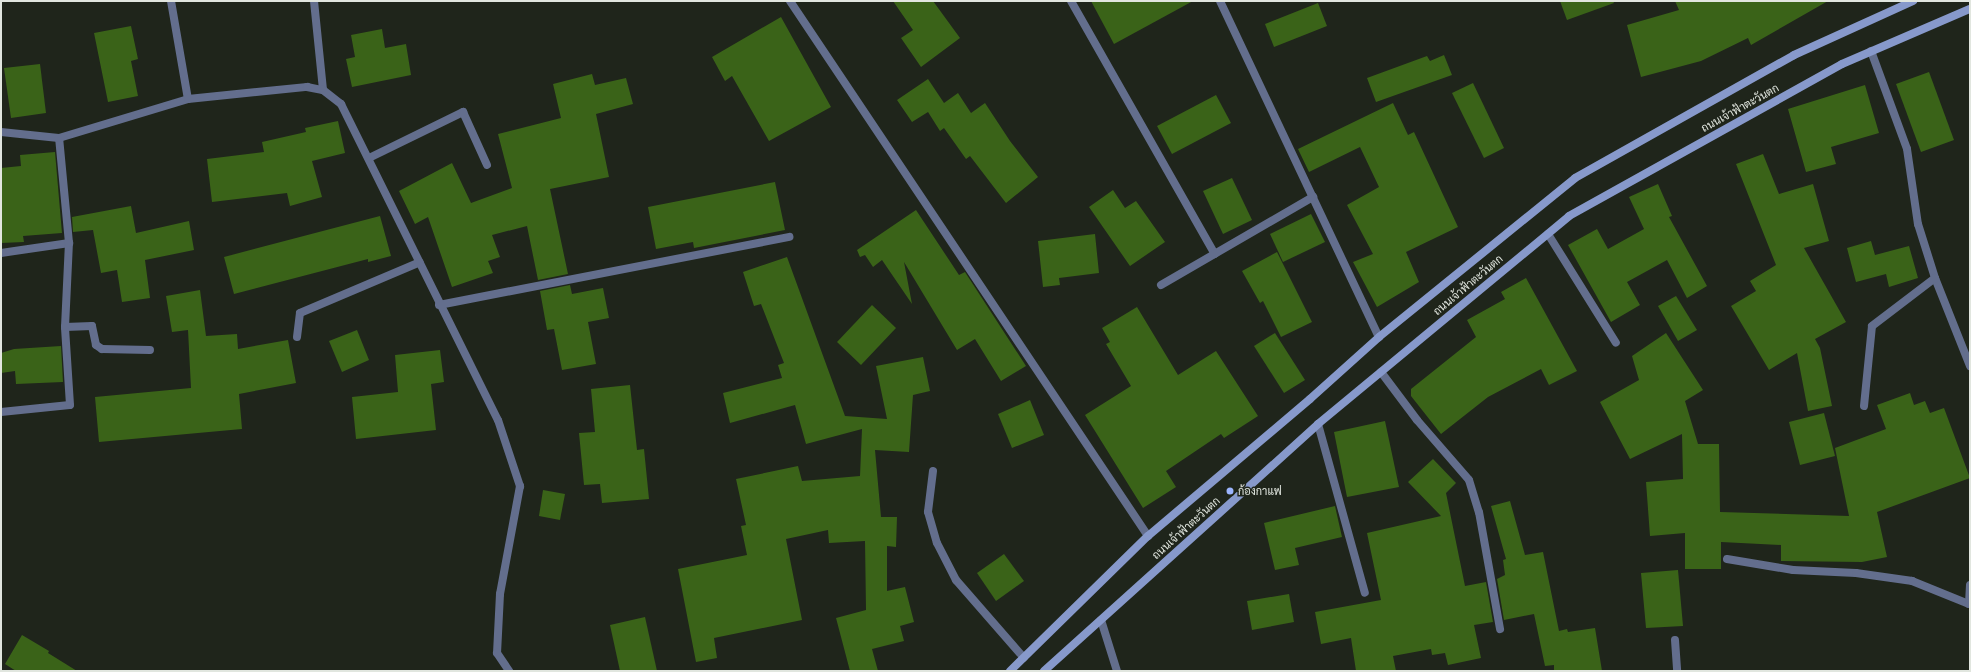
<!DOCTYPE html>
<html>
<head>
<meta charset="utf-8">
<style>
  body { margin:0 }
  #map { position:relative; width:1971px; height:672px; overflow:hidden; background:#1f251b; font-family:Cabin,Sarabun,sans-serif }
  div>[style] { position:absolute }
  .building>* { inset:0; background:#3a6318 }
  .lane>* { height:8px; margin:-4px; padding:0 4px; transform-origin:4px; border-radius:4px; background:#636e8d }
  .street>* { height:8px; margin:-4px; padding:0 4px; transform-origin:4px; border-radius:4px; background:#636e8d }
  .secondary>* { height:8px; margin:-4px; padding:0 4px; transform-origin:4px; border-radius:4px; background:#8799cb }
  .dots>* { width:11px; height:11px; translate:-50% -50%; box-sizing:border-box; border:2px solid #1f251b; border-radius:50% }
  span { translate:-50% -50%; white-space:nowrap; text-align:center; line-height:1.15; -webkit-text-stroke:3px #1f251b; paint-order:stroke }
  .street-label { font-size:11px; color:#e1e6df }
  .poi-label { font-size:11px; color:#e1e6df }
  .left { translate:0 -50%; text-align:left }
  .frame { position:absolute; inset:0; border:2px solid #e1e6df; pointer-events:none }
</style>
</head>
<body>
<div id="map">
  <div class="building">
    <div style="clip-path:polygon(893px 1px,933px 1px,960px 38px,921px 67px,901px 38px,913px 30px)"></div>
    <div style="clip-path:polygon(1091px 1px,1193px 1px,1114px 44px)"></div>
    <div style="clip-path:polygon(1560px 1px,1613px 1px,1614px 3px,1567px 20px)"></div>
    <div style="clip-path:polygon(1675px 1px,1828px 1px,1751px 45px,1748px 38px,1701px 61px,1641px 77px,1627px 25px,1679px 10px)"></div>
    <div style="clip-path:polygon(1318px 3px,1327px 26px,1274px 47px,1265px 24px)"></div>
    <div style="clip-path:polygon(781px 17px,831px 107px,769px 141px,732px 76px,725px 81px,712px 57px)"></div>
    <div style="clip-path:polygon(131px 26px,138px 59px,131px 61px,138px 96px,108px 102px,94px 33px)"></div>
    <div style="clip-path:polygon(382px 29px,385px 48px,406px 44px,411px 75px,352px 87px,346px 59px,355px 57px,351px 35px)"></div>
    <div style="clip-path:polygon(1444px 55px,1452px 75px,1376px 102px,1367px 78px,1427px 56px,1430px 61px)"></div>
    <div style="clip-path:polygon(40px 64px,46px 113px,11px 118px,4px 68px)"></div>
    <div style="clip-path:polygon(1929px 72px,1954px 140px,1921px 152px,1896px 84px)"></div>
    <div style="clip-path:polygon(592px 74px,595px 85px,626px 78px,633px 104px,596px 114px,609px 177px,550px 189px,568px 274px,538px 280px,527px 226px,492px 235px,500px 257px,488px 261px,493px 273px,452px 287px,428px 217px,415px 224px,399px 191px,452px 163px,471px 203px,512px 188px,498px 134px,561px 118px,553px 84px)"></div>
    <div style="clip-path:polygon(928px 79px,944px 103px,958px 93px,971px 113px,985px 103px,1010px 141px,1038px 177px,1006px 203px,970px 156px,966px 159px,944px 128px,940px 131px,928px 112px,912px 122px,897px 100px)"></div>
    <div style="clip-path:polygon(1473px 83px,1504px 148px,1484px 158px,1452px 93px)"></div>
    <div style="clip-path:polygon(1865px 85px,1879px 133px,1831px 147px,1836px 164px,1806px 172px,1788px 109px)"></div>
    <div style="clip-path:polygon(1216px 95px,1231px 123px,1172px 154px,1157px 126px)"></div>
    <div style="clip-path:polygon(1393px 103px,1408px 135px,1414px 132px,1458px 227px,1406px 252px,1419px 282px,1377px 307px,1353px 262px,1373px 254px,1347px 205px,1379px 187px,1360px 147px,1309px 172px,1298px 149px)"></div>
    <div style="clip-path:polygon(338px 121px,345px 153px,312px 161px,322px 197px,290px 206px,287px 193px,212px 202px,207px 159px,264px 152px,262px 142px,306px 132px,305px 128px)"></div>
    <div style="clip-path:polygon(55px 152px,62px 233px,23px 236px,24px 242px,1px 243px,1px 168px,21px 166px,20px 155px)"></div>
    <div style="clip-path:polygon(1763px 154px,1779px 194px,1813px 184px,1829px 241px,1804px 248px,1846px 322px,1815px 339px,1820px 348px,1832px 406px,1808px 411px,1797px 353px,1769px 370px,1731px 306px,1756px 291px,1750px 281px,1776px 265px,1736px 164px)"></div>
    <div style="clip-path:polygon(1232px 178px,1252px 220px,1223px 234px,1203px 191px)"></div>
    <div style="clip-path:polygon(775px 182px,785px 230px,694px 248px,693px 242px,656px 249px,648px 207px)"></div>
    <div style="clip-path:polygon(1658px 184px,1672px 216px,1669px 217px,1707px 286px,1687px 298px,1667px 260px,1627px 282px,1640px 305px,1611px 322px,1568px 245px,1597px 229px,1608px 249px,1644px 229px,1629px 197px)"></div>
    <div style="clip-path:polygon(1113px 190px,1125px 208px,1136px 201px,1165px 242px,1130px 266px,1089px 207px)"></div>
    <div style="clip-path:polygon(131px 206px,136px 233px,189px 221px,194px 250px,145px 260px,150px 298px,122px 302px,117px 270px,101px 273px,93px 230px,73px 232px,72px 217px)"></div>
    <div style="clip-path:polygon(916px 210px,959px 275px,965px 272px,1026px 366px,1001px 381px,975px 339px,957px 350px,904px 262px,912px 304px,882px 260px,873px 267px,865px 255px,860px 257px,857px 250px)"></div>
    <div style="clip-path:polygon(1311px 214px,1325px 242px,1283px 262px,1270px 234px)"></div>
    <div style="clip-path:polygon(380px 216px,391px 256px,368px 262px,368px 259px,234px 294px,224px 257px)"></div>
    <div style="clip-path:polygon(1095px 234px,1099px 273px,1059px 278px,1060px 285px,1043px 287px,1038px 241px)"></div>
    <div style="clip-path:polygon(1871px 241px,1875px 255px,1909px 246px,1918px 278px,1889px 287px,1886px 274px,1856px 282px,1847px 248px)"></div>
    <div style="clip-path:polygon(1277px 252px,1312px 322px,1281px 337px,1263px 301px,1260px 303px,1242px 271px)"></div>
    <div style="clip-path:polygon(787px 257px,845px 416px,887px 419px,876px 366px,923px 357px,930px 391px,913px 395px,909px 452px,875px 450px,881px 517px,897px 517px,896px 547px,887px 546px,887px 591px,905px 587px,914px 622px,900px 626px,904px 641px,872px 649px,878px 671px,850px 671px,836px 618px,866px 610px,865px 541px,829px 543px,828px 530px,786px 539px,802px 620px,714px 638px,717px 658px,696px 662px,678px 569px,747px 555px,741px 526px,746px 525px,736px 479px,798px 466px,802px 481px,860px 476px,862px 429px,806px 444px,795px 405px,730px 423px,723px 393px,782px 378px,778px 365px,784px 363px,761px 304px,754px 306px,743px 272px)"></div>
    <div style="clip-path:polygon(1526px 278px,1577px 371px,1549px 385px,1541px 369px,1488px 397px,1441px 434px,1411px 396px,1411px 389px,1476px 337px,1467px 320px,1505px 299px,1501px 292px)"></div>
    <div style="clip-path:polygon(570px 285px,572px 294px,603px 288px,609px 318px,588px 322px,596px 364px,562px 370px,554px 329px,547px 330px,540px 291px)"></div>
    <div style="clip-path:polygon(200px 290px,206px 336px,237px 334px,238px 349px,288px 340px,296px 383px,239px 394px,242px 429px,99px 442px,95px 397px,191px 388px,188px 330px,172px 332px,166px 296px)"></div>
    <div style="clip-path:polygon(1676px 296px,1697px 330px,1678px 341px,1658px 306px)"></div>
    <div style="clip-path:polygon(872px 305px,896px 328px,861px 365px,837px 342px)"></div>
    <div style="clip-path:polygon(1137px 307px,1178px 375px,1216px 351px,1258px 416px,1224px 438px,1221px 434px,1166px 471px,1176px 487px,1143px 508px,1085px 415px,1131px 386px,1106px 344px,1110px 342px,1102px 328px)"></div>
    <div style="clip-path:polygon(357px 330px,369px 360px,342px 372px,329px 341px)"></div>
    <div style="clip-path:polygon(1275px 333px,1305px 380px,1284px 393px,1254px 346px)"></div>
    <div style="clip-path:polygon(1666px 333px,1703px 390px,1685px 401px,1698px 444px,1719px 444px,1720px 512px,1849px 516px,1835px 448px,1886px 429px,1877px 405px,1910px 393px,1914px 405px,1925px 401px,1930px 413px,1944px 408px,1970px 478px,1877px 512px,1887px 557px,1862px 562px,1781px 561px,1781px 545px,1721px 542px,1721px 569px,1685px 569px,1685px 533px,1650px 536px,1646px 482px,1683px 479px,1682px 434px,1630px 459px,1600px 402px,1639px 380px,1632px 356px)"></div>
    <div style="clip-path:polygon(61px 346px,63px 382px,16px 384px,15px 371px,1px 373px,1px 353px,14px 349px)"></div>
    <div style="clip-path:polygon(440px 350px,444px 382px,431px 384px,436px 430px,356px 439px,352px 397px,398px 392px,395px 355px)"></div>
    <div style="clip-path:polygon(630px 385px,637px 450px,644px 449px,649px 499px,602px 503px,600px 484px,584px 485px,579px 433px,595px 432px,591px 389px)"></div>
    <div style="clip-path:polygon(1030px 400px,1044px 435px,1012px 448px,998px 414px)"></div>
    <div style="clip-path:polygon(1824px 413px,1835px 456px,1800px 465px,1789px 422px)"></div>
    <div style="clip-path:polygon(1385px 421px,1399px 487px,1347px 497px,1334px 432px)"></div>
    <div style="clip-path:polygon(1433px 459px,1456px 483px,1446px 493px,1465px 586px,1486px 582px,1493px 622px,1474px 625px,1481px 658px,1448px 665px,1445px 653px,1432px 655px,1431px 649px,1393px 656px,1396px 671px,1356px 671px,1351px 638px,1321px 644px,1315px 612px,1381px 600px,1367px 533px,1441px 516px,1408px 482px)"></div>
    <div style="clip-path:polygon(543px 490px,565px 494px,560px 520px,539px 516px)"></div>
    <div style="clip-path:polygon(1510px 501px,1525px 555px,1543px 552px,1559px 631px,1567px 629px,1568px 632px,1595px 628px,1602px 671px,1554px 671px,1554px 665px,1545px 666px,1534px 614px,1504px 620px,1497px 579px,1505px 575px,1503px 560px,1506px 559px,1491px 506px)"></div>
    <div style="clip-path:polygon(1335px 506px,1342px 537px,1295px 548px,1299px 565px,1275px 570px,1264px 523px)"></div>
    <div style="clip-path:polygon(1004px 554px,1024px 581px,996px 601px,977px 573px)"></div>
    <div style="clip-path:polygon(1678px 570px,1683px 626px,1646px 628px,1641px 573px)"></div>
    <div style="clip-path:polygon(1289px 594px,1294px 622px,1252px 630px,1247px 601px)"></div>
    <div style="clip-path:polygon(645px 617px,657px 671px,620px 671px,610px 625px)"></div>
    <div style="clip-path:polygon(22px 635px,49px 651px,48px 653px,77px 671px,16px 671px,5px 664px)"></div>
  </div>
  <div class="lane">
    <div style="left:790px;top:1px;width:644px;rotate:56.21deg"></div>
    <div style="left:1px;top:253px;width:69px;rotate:-8.4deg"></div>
    <div style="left:439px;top:305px;width:357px;rotate:-11deg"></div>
    <div style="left:65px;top:327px;width:27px;rotate:-2deg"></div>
    <div style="left:92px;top:326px;width:19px;rotate:78deg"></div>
    <div style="left:96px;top:345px;width:7px;rotate:34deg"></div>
    <div style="left:102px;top:349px;width:48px;rotate:1.2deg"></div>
    <div style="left:1px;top:412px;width:69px;rotate:-5.8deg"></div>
    <div style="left:70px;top:405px;width:78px;rotate:-93.7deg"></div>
    <div style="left:65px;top:327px;width:84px;rotate:-87.3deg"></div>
    <div style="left:69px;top:243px;width:105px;rotate:-95.4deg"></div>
    <div style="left:1101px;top:620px;width:53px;rotate:72.6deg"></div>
  </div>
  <div class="street">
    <div style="left:171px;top:1px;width:99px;rotate:80.2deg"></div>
    <div style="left:314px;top:1px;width:89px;rotate:84.2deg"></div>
    <div style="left:1071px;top:1px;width:291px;rotate:60.4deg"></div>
    <div style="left:1220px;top:1px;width:372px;rotate:64.7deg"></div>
    <div style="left:1871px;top:51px;width:104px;rotate:69.8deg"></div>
    <div style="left:1907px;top:149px;width:76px;rotate:81.7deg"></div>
    <div style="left:1918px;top:224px;width:57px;rotate:72.5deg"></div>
    <div style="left:1935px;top:278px;width:95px;rotate:68.3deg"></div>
    <div style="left:1px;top:132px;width:58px;rotate:5.9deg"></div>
    <div style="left:59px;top:138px;width:135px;rotate:-16.8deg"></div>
    <div style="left:188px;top:99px;width:120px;rotate:-5.8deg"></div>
    <div style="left:307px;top:87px;width:16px;rotate:11deg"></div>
    <div style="left:323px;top:90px;width:23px;rotate:38deg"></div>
    <div style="left:341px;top:104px;width:353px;rotate:63.6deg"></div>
    <div style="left:498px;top:420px;width:70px;rotate:71.6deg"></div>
    <div style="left:520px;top:486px;width:110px;rotate:100.5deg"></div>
    <div style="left:500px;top:594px;width:59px;rotate:92.9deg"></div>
    <div style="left:497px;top:653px;width:22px;rotate:56deg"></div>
    <div style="left:369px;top:158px;width:105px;rotate:-26.1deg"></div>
    <div style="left:463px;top:112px;width:58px;rotate:65.6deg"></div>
    <div style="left:1548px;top:234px;width:128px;rotate:58deg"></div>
    <div style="left:1161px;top:285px;width:176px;rotate:-30.1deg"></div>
    <div style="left:297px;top:337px;width:24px;rotate:-83deg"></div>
    <div style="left:300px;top:313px;width:130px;rotate:-23deg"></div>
    <div style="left:1381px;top:372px;width:60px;rotate:53.1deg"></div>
    <div style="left:1417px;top:420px;width:79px;rotate:49.1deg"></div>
    <div style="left:1469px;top:480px;width:34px;rotate:73deg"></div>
    <div style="left:1479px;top:512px;width:119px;rotate:79.8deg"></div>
    <div style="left:1864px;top:406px;width:80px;rotate:-84.3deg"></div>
    <div style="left:1872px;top:326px;width:79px;rotate:-37.3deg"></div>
    <div style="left:1318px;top:424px;width:175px;rotate:74.5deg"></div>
    <div style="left:933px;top:471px;width:41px;rotate:97deg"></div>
    <div style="left:928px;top:512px;width:32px;rotate:74deg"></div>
    <div style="left:937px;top:543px;width:42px;rotate:62.8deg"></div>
    <div style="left:956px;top:580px;width:103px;rotate:48.9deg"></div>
    <div style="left:1727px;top:559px;width:67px;rotate:9.5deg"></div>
    <div style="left:1793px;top:570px;width:63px;rotate:2.7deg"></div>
    <div style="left:1856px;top:573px;width:57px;rotate:8.1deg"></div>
    <div style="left:1912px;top:581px;width:61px;rotate:22deg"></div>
    <div style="left:1969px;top:604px;width:19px;rotate:-87deg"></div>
    <div style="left:1675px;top:640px;width:31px;rotate:86deg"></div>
  </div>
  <div class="secondary">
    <div style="left:1010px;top:671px;width:193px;rotate:-44.4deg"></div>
    <div style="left:1148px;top:536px;width:212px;rotate:-40.2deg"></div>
    <div style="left:1310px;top:399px;width:93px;rotate:-41.9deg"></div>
    <div style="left:1379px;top:337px;width:252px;rotate:-39deg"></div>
    <div style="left:1575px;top:178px;width:251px;rotate:-29.3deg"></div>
    <div style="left:1794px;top:55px;width:131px;rotate:-24.4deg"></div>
    <div style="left:1044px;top:671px;width:369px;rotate:-42deg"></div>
    <div style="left:1318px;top:424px;width:326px;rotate:-39.6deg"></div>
    <div style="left:1569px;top:216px;width:312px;rotate:-29.1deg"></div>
    <div style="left:1842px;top:64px;width:139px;rotate:-23.3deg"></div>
  </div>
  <div class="dots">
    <div style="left:1230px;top:491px;background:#9bb4fd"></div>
  </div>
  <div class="street-label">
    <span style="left:1740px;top:108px;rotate:-29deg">ถนนเจ้าฟ้าตะวันตก</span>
    <span style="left:1468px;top:285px;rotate:-40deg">ถนนเจ้าฟ้าตะวันตก</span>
    <span style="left:1186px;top:528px;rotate:-42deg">ถนนเจ้าฟ้าตะวันตก</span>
  </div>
  <div class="poi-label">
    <span class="left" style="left:1238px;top:491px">ก้องกาแฟ</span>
  </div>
  <div class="frame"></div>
</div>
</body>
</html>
